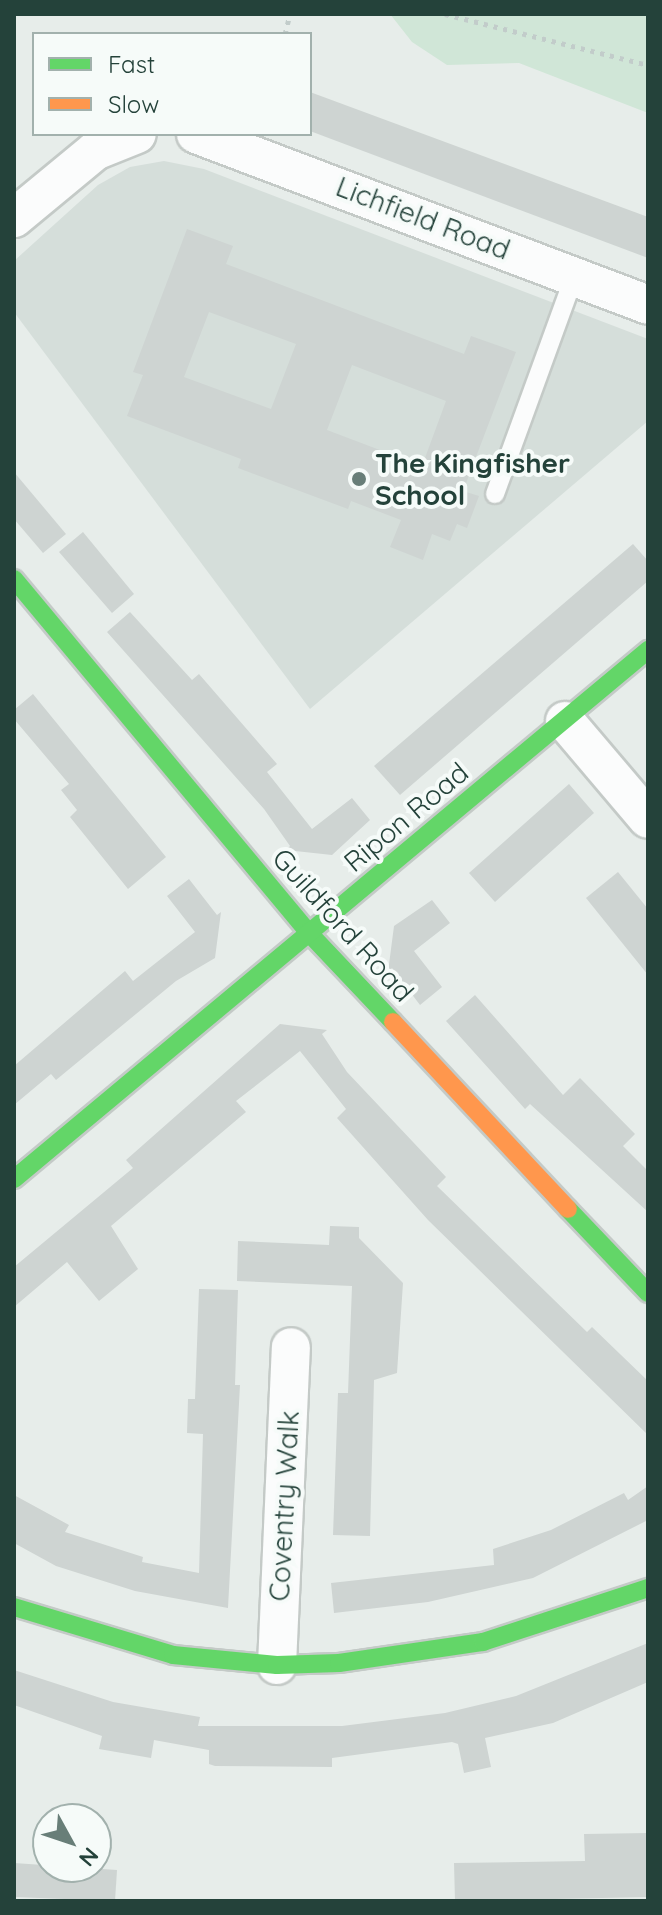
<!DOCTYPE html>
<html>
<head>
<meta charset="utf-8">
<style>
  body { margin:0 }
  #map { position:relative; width:662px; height:1915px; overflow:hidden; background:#e7edea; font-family:Quicksand,sans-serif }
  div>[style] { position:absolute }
  .built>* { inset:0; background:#d5deda }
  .green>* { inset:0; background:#d0e6d7 }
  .building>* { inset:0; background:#ced4d2 }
  .path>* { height:5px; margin-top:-2.5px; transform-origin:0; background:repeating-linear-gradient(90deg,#c2ccca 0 4px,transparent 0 10px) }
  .roads { filter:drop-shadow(2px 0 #c4cac7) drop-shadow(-2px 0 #c4cac7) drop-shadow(0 2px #c4cac7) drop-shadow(0 -2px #c4cac7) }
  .lane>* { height:18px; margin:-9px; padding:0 9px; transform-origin:9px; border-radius:9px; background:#fbfcfc }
  .street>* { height:38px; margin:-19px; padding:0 19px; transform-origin:19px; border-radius:19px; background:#fbfcfc }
  .fast>* { height:18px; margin:-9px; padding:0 9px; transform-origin:9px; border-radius:9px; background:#63d668 }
  .slow>* { height:18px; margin:-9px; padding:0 9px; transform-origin:9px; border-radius:9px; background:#ff974d }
  .dots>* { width:22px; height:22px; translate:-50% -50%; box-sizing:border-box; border:4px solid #f6fbf9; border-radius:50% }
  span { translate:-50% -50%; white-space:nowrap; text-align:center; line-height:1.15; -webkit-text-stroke:8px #f6fbf9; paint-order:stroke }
  .street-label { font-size:28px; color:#24423a }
  .poi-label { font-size:28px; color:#24423a; font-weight:700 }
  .left { translate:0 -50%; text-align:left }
  .frame { position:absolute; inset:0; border:16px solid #24423a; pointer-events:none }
  .legend { position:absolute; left:32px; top:32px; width:280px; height:104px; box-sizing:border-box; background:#f6fbf9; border:2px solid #a2b1ad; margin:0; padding:10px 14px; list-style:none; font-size:24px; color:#24423a }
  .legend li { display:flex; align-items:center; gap:16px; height:40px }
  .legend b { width:40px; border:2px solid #a2b1ad }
  .north { position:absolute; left:32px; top:1803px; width:80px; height:80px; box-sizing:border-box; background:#f6fbf9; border:2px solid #a2b1ad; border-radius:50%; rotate:130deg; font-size:22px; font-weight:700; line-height:32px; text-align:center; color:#24423a }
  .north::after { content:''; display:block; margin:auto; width:28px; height:36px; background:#687e78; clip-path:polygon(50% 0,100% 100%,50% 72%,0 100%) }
</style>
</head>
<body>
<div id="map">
  <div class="built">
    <div style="clip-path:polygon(164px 161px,204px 169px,648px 339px,648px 421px,310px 709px,14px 312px,14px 261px,98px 185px,130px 167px)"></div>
  </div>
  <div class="green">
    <div style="clip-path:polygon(390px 14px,648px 14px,648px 113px,519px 63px,447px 65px,412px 42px)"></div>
  </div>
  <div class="building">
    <div style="clip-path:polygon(310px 92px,648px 217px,648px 258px,310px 131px)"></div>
    <div style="clip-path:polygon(evenodd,187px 229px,233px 246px,226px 264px,419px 337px,464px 354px,471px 336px,516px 352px,463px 491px,479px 496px,467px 528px,457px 524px,450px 541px,432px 534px,423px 560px,390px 547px,401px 520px,351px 501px,348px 509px,238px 468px,241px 459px,127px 416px,143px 375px,133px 372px,187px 229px,209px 312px,296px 344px,271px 409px,184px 377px,209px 312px,187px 229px,352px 365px,446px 401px,422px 466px,327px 430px,352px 365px)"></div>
    <div style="clip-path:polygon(14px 472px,66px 534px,43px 553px,14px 519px)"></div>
    <div style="clip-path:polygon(83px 532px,134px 594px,112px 613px,59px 552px)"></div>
    <div style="clip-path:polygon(633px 544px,648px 561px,648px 581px,400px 795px,374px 766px)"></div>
    <div style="clip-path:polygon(130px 612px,192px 680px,199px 674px,277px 764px,267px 772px,312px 829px,352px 798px,370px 820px,332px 855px,286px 850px,290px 846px,264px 809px,107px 632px)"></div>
    <div style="clip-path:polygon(33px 694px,166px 857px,128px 889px,70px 817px,77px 810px,61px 790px,69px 784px,14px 719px,14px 710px)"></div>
    <div style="clip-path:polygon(569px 784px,594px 813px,495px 902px,469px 873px)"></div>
    <div style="clip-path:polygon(618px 872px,648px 909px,648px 975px,586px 898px)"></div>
    <div style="clip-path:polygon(189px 879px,217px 915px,221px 912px,215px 958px,176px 981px,56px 1080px,51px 1074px,14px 1105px,14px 1066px,125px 971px,133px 981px,195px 932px,167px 896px)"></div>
    <div style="clip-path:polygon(432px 900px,450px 923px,414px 951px,442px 987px,420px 1005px,392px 968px,388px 972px,394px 926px)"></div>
    <div style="clip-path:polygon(475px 995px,563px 1095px,580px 1078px,635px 1134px,623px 1146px,648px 1171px,648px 1212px,530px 1104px,525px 1109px,446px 1021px)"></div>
    <div style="clip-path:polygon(280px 1024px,327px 1030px,322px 1034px,347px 1072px,446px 1177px,437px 1186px,587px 1332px,592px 1327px,648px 1381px,648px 1435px,428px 1220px,337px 1118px,346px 1109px,300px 1051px,236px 1101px,246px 1112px,111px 1226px,138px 1269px,99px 1301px,67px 1262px,14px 1307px,14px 1267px,133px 1168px,126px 1160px)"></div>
    <div style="clip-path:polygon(330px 1226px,359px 1227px,359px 1238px,403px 1283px,397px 1373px,374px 1380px,370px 1536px,333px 1535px,338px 1393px,348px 1393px,352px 1286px,237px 1281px,238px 1241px,329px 1245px)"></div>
    <div style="clip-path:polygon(199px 1289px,238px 1290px,235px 1385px,240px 1385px,228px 1608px,135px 1591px,56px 1566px,14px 1543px,14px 1495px,69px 1525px,65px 1532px,143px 1557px,142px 1562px,199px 1573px,203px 1434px,187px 1433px,188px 1399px,195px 1399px)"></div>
    <div style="clip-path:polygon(648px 1486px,648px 1520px,533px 1578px,428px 1602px,334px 1613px,331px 1583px,494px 1565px,493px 1549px,551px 1530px,624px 1493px,628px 1500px)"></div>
    <div style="clip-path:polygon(648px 1643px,648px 1682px,553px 1723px,485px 1738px,491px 1767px,464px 1773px,458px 1744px,452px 1742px,332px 1758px,332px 1767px,215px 1766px,209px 1764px,209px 1750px,154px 1740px,151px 1758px,99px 1749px,102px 1736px,14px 1705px,14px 1670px,113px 1702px,200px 1717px,198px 1726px,342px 1726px,445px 1713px,516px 1696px)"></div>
    <div style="clip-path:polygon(648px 1833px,648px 1897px,455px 1901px,454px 1863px,585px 1861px,584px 1834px)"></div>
    <div style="clip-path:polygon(14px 1863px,117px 1870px,115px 1901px,14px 1897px)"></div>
  </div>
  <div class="path">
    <div style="left:445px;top:14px;width:209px;rotate:14.1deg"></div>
    <div style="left:285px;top:34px;width:21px;rotate:-76deg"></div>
  </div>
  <div class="roads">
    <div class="lane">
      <div style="left:495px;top:494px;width:231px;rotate:-70deg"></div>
    </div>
    <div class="street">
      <div style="left:196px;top:134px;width:483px;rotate:20.7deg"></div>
      <div style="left:14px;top:218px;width:105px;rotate:-39.6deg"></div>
      <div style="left:95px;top:151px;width:45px;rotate:-22deg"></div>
      <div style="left:565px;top:721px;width:128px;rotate:49.7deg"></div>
      <div style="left:277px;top:1665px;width:318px;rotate:-87.5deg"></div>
    </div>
    <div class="fast">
      <div style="left:14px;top:579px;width:459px;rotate:50.2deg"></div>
      <div style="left:308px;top:932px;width:124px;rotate:46.6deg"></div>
      <div style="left:14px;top:1179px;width:826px;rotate:-39.84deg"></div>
      <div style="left:568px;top:1209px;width:116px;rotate:46.4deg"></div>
      <div style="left:14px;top:1607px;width:166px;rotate:16.8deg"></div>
      <div style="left:173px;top:1655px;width:104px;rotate:5.5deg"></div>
      <div style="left:277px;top:1665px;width:62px;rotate:-1.8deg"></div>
      <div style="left:339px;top:1663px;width:146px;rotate:-8.3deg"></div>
      <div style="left:483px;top:1642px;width:174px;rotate:-18.1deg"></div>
    </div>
    <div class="slow">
      <div style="left:393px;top:1022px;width:256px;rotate:46.9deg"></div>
    </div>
  </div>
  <div class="dots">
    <div style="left:359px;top:479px;background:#687e78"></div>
  </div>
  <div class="street-label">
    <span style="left:423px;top:218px;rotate:21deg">Lichfield Road</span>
    <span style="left:406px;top:817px;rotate:-40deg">Ripon Road</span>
    <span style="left:343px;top:925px;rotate:48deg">Guildford Road</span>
    <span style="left:284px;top:1506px;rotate:-87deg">Coventry Walk</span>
  </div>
  <div class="poi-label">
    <span class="left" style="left:375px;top:479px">The Kingfisher<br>School</span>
  </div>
  <div class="frame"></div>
  <ul class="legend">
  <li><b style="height:10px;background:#63d668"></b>Fast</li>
  <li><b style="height:10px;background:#ff974d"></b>Slow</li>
  </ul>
  <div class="north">N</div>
</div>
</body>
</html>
